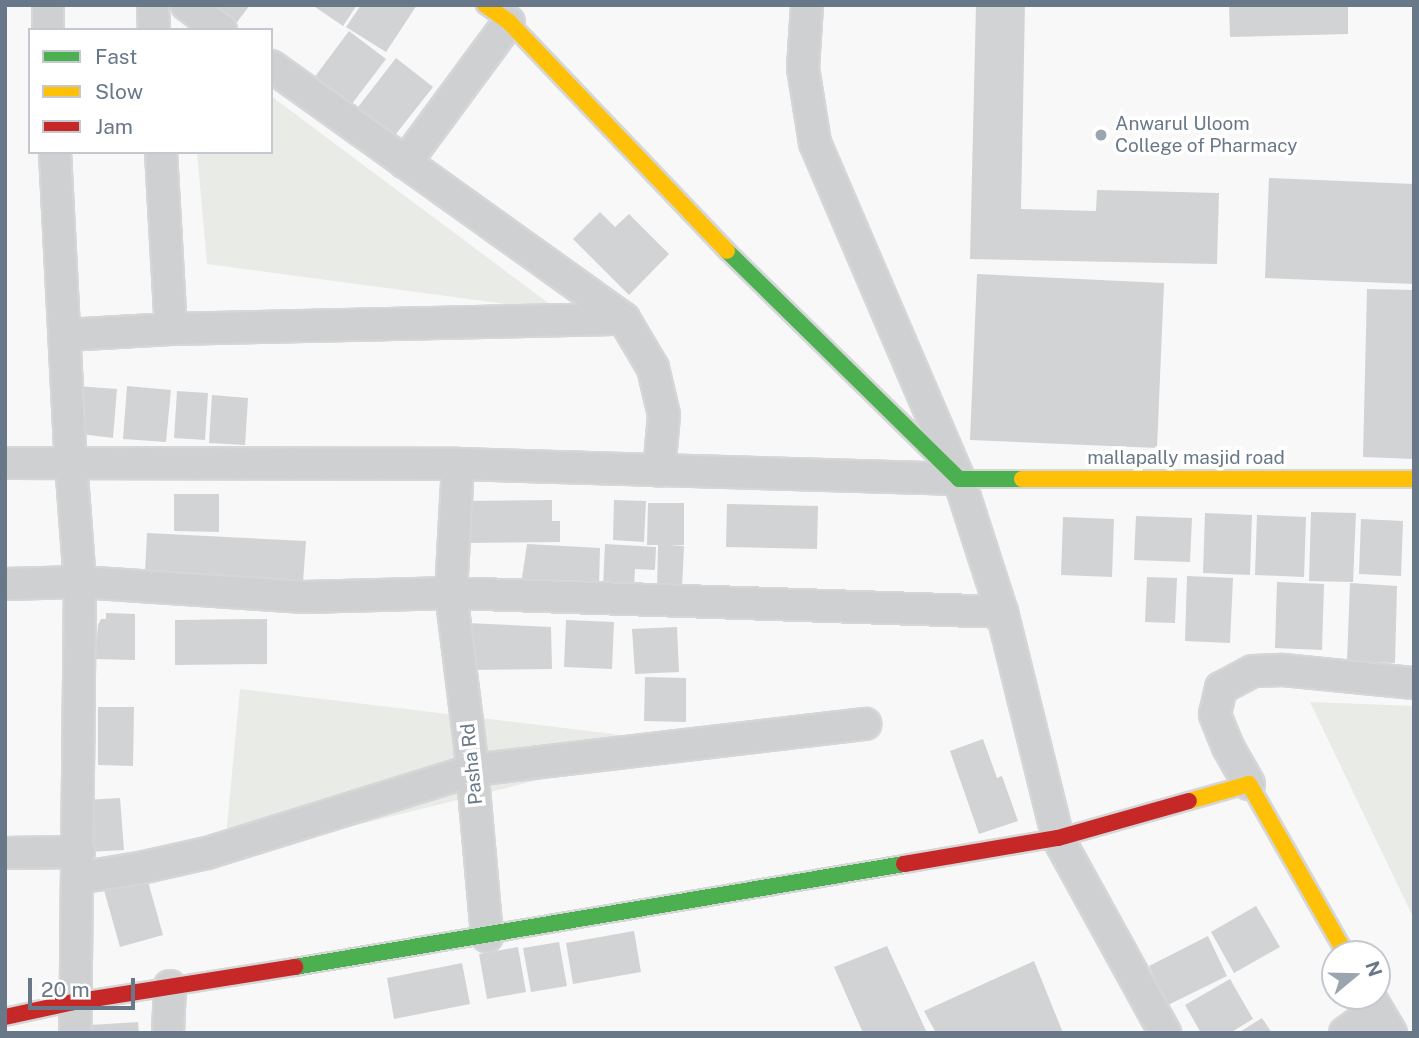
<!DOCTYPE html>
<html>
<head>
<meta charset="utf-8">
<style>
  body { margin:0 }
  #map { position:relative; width:1419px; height:1038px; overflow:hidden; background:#f8f8f8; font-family:"Public Sans",sans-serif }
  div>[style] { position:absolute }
  .green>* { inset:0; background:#e8ebe6 }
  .building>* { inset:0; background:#d2d3d4 }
  .roads { filter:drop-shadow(2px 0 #d5d6d7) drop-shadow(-2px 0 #d5d6d7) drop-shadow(0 2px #d5d6d7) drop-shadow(0 -2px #d5d6d7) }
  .street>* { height:30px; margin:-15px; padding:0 15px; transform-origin:15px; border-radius:15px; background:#ced0d1 }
  .fast>* { height:16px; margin:-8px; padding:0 8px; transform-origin:8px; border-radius:8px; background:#4caf50 }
  .slow>* { height:16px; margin:-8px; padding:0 8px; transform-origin:8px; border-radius:8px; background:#ffc107 }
  .jam>* { height:16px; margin:-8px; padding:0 8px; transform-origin:8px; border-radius:8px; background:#c62828 }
  .dots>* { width:19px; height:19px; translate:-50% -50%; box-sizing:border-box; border:4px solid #fff; border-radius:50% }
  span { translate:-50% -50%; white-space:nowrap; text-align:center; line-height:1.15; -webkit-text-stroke:7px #fff; paint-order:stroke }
  .poi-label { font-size:19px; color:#687888 }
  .left { translate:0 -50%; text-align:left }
  .street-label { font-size:19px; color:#687888 }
  .frame { position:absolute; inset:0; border:7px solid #687888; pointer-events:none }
  .legend { position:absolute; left:28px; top:28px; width:245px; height:126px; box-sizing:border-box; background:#fff; border:2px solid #c3c9cf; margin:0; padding:9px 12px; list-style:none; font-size:21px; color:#687888 }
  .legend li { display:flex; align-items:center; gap:14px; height:35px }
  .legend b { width:35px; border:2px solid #c3c9cf }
  .north { position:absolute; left:1321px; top:940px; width:70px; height:70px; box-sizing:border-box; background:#fff; border:2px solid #c3c9cf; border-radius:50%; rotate:71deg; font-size:19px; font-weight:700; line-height:28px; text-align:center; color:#687888 }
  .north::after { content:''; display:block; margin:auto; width:24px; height:32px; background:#9aa5af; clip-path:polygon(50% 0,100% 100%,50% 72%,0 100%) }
  .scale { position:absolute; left:28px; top:978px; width:107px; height:32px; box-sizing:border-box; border:4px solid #687888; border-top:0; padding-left:9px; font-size:21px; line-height:24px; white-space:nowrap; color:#687888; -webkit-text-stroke:5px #fff; paint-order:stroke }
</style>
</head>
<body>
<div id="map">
  <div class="green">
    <div style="clip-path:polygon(271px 96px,559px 311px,207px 264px,197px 152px,271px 152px)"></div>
    <div style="clip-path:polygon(240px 689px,688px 743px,224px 858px)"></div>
    <div style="clip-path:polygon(1310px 702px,1414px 706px,1414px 919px)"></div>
  </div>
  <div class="building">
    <div style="clip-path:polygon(196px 5px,250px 5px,231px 30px)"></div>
    <div style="clip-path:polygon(312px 5px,357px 5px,343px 26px)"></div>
    <div style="clip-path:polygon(361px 5px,417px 5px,386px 52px,346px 27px)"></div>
    <div style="clip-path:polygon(976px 5px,1025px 5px,1021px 209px,1096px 211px,1097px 190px,1219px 193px,1217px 264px,970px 259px)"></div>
    <div style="clip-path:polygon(1229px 5px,1348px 5px,1348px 34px,1230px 37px)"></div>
    <div style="clip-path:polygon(349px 31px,386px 59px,348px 109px,311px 82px)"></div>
    <div style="clip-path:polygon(396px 58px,433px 87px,392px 139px,355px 111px)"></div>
    <div style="clip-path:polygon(1269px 178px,1414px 184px,1414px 284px,1265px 278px)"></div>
    <div style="clip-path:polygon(600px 212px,615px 227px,629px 214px,669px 254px,629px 295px,573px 239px)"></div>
    <div style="clip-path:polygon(977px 274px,1164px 283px,1157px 448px,970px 440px)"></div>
    <div style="clip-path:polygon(1367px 289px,1414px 290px,1414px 459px,1363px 457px)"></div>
    <div style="clip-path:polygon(77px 386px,117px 389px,113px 438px,73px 433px)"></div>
    <div style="clip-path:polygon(127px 386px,171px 390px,166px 442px,123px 439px)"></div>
    <div style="clip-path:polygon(177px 391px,208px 393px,205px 440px,174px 438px)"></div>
    <div style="clip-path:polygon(212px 395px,248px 398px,245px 445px,209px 443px)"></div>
    <div style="clip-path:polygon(174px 494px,219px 494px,219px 532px,174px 531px)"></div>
    <div style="clip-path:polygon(552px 500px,552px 521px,560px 521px,560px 542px,462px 543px,461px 501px)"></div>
    <div style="clip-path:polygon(614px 500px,646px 501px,644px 542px,613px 540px)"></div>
    <div style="clip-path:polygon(648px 503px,684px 503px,684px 545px,669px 545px,684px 546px,682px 589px,657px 589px,658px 545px,647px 545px)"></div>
    <div style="clip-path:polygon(727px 504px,818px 506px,817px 549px,726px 547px)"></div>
    <div style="clip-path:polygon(1311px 512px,1356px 513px,1353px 582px,1309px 581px)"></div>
    <div style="clip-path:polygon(1205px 513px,1252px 515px,1250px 575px,1203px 573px)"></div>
    <div style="clip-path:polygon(1257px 515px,1306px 517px,1304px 577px,1255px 575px)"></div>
    <div style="clip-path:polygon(1136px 516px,1192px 518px,1190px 562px,1134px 560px)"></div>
    <div style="clip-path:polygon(1063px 517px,1114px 519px,1112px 577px,1061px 575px)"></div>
    <div style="clip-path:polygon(1361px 519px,1403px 521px,1401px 576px,1359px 574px)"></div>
    <div style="clip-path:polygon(147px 533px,306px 541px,303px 582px,145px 574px)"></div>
    <div style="clip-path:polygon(527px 544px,600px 548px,599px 587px,521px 585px)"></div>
    <div style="clip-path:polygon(605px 544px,656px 547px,655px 570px,635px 569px,634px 588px,603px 587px)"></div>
    <div style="clip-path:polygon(1187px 576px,1233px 578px,1230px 643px,1185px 641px)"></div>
    <div style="clip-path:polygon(1147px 577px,1177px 578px,1175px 623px,1145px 622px)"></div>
    <div style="clip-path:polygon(1277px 582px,1324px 584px,1322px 650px,1275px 648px)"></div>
    <div style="clip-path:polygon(1350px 583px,1397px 586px,1395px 663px,1347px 661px)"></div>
    <div style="clip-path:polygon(106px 613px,135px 614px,135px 660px,95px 659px,98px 625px,101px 619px,106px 619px)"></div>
    <div style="clip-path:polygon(267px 619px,267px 664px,175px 665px,175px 620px)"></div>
    <div style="clip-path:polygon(566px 620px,614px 622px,612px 669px,564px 667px)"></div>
    <div style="clip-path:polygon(467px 623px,551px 627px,552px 669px,467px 670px)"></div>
    <div style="clip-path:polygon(677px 627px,679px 672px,635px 674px,632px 629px)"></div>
    <div style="clip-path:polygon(645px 677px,686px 678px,686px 722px,644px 721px)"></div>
    <div style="clip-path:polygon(98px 707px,134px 707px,133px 766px,98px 765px)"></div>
    <div style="clip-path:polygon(983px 739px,997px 778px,1002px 776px,1018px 821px,979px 834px,950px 751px)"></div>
    <div style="clip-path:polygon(120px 798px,124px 850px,88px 852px,85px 800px)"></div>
    <div style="clip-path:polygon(145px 871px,163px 935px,120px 947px,102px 883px)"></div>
    <div style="clip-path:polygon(1256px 906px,1280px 947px,1234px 973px,1211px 932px)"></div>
    <div style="clip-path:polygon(634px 931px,641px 972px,573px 984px,566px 943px)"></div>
    <div style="clip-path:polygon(1208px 936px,1227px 976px,1168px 1005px,1149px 966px)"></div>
    <div style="clip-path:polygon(559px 942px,567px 986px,531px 992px,523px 948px)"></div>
    <div style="clip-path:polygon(887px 946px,927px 1033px,863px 1033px,834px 967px)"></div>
    <div style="clip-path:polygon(518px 947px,526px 992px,487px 999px,479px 954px)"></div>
    <div style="clip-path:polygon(1034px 961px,1063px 1033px,936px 1033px,924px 1011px)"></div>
    <div style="clip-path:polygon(462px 963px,470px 1004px,394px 1019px,387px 978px)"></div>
    <div style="clip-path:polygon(1230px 979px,1253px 1019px,1230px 1033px,1201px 1033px,1185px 1005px)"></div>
    <div style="clip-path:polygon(1262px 1018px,1272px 1033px,1238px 1033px)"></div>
    <div style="clip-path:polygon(138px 1022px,139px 1033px,91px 1033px,90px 1025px)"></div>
  </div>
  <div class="roads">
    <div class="street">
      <div style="left:48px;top:5px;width:25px;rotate:90deg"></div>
      <div style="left:153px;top:5px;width:25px;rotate:88deg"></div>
      <div style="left:187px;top:5px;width:42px;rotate:36.3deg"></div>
      <div style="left:807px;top:5px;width:63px;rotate:93.6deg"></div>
      <div style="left:803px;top:68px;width:76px;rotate:80.9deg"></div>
      <div style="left:815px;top:143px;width:366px;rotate:66.8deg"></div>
      <div style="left:959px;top:479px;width:140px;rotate:72.1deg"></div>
      <div style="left:1002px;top:612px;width:233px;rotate:76.1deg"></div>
      <div style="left:1058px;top:838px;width:222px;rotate:61.2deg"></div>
      <div style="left:271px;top:66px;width:434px;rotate:35.6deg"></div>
      <div style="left:55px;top:152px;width:311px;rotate:87.1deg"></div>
      <div style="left:71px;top:463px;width:119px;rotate:85.7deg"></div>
      <div style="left:80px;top:582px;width:451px;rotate:90.6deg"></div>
      <div style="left:161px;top:152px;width:177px;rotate:86.8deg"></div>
      <div style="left:171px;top:329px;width:453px;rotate:-1.3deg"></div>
      <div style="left:624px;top:319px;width:57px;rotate:59.4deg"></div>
      <div style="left:653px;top:368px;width:48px;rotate:76.8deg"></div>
      <div style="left:664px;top:415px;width:56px;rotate:95.1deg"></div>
      <div style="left:405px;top:163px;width:175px;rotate:-53.6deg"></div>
      <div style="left:66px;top:335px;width:105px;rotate:-3.3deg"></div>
      <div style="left:5px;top:463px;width:453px;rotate:0.1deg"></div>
      <div style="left:458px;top:464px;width:501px;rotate:1.71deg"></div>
      <div style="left:458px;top:464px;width:129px;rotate:93.1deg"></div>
      <div style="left:451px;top:593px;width:153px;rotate:82.9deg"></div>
      <div style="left:470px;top:745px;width:192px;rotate:84.9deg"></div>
      <div style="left:5px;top:584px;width:75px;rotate:-1.5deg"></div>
      <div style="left:80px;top:582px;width:225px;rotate:3.8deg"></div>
      <div style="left:305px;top:597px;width:146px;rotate:-1.6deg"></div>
      <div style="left:451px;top:593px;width:551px;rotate:1.97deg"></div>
      <div style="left:1249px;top:784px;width:43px;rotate:-119.6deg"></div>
      <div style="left:1228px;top:747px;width:35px;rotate:-112deg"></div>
      <div style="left:1215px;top:714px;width:27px;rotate:-77deg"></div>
      <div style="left:1221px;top:688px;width:36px;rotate:-28deg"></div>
      <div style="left:1253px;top:671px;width:30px;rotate:-2deg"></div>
      <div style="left:1283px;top:670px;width:132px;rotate:5.7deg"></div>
      <div style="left:5px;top:853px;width:74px;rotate:-0.8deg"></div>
      <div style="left:78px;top:878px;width:63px;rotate:-9.2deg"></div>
      <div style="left:140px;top:868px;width:69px;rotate:-12.6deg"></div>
      <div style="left:207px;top:853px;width:279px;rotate:-17.3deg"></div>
      <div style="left:473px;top:770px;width:395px;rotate:-6.7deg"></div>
      <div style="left:1369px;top:996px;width:43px;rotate:59.3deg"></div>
      <div style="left:168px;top:1033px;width:47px;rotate:-87.6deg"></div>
      <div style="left:1345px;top:1033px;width:39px;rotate:-36deg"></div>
    </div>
    <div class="fast">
      <div style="left:727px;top:251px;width:325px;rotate:44.5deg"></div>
      <div style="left:959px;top:479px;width:63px"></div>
      <div style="left:295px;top:967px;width:618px;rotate:-9.6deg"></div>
    </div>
    <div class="slow">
      <div style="left:485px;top:5px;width:29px;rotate:35deg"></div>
      <div style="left:509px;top:22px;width:316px;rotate:46.4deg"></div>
      <div style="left:1022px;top:479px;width:392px"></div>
      <div style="left:1189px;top:801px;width:62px;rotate:-15.8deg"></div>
      <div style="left:1249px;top:784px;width:196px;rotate:60.3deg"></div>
    </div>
    <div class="jam">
      <div style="left:904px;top:864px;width:156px;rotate:-9.6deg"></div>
      <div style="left:1058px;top:838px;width:136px;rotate:-15.8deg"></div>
      <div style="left:5px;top:1017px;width:71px;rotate:-12.3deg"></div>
      <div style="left:74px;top:1002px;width:224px;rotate:-9deg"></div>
    </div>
  </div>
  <div class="dots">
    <div style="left:1101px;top:135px;background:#9aa5af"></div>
  </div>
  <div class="poi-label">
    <span class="left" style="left:1115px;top:135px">Anwarul Uloom<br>College of Pharmacy</span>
  </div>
  <div class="street-label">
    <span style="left:1186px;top:458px">mallapally masjid road</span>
    <span style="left:472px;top:764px;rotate:-96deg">Pasha Rd</span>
  </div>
  <div class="frame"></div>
  <ul class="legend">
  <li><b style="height:9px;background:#4caf50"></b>Fast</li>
  <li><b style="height:9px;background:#ffc107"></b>Slow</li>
  <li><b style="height:9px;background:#c62828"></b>Jam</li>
  </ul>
  <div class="north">N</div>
  <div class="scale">20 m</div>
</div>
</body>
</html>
